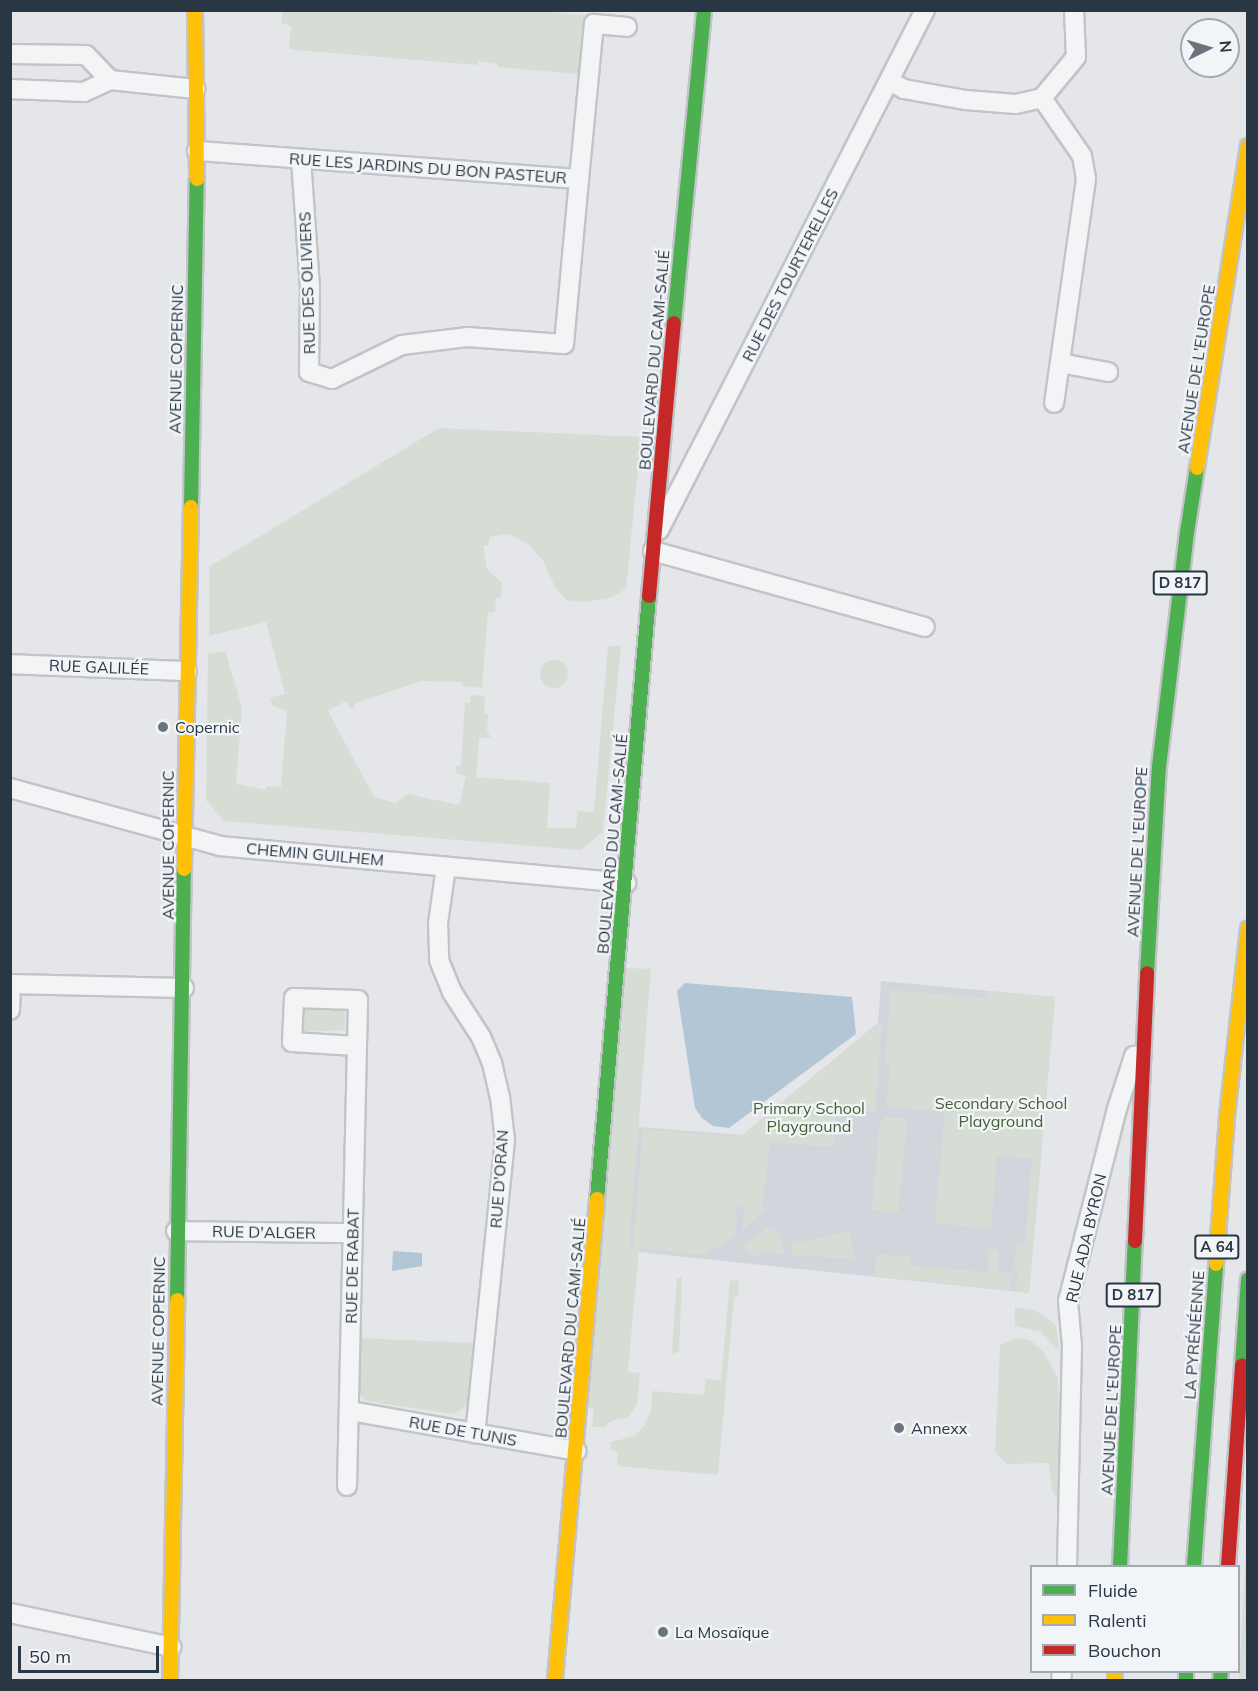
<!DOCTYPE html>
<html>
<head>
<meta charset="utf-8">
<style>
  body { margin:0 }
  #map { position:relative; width:1258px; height:1691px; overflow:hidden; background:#e4e6e9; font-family:Mulish,sans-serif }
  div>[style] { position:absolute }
  .built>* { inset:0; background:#d2d6dc }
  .green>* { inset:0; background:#d6ddd4 }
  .round { border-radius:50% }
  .water>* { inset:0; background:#b2c6d5 }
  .roads { filter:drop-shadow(2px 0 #c2c4c7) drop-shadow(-2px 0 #c2c4c7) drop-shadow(0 2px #c2c4c7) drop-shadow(0 -2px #c2c4c7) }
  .street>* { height:18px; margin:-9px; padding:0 9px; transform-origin:9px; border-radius:9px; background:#f3f4f6 }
  .fast>* { height:14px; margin:-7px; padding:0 7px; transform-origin:7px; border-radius:7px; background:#4caf50 }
  .slow>* { height:14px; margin:-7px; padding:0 7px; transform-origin:7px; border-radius:7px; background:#ffc107 }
  .jam>* { height:14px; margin:-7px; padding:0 7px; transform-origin:7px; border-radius:7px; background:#c62828 }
  .dots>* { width:16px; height:16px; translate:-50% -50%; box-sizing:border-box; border:3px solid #f2f5f8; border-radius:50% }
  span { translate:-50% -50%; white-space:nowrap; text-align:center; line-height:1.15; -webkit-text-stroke:4.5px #f2f5f8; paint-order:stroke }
  .shield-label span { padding:2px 4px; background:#f2f5f8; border:2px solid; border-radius:4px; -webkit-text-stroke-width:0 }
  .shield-label { font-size:15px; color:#293644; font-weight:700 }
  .street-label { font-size:16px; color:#293644 }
  .poi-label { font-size:16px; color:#293644 }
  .left { translate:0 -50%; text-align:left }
  .park-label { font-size:16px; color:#436036 }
  .frame { position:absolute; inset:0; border:12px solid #293644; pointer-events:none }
  .legend { position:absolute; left:1030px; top:1565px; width:210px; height:108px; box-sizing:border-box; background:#f2f5f8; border:2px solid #a2a9b0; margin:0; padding:8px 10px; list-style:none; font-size:18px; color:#293644 }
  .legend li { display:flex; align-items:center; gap:12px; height:30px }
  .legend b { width:30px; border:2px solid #a2a9b0 }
  .north { position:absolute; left:1180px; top:18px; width:60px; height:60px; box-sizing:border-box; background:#f2f5f8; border:2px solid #a2a9b0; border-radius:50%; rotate:85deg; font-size:16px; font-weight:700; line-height:24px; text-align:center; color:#293644 }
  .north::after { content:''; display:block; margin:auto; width:21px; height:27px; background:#6a747e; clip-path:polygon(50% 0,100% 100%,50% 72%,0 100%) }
  .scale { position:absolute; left:18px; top:1646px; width:141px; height:27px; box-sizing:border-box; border:3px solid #293644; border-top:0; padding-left:8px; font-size:18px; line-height:21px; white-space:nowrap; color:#293644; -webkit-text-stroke:4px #f2f5f8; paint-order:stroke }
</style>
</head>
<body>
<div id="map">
  <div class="built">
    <div style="clip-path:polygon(881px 981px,1055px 997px,1029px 1293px,628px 1251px,638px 1127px,742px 1135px,878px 1023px)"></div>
  </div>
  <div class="green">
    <div style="clip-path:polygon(526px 10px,593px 16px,589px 75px,498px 67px,498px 64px,478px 61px,477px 65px,297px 50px,289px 48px,291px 26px,281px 23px,283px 11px)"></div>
    <div style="clip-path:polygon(439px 428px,641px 437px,626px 589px,610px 598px,583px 602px,566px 600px,555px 587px,544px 562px,528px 544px,508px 534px,490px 537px,488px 545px,483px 546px,487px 569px,502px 583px,501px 598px,496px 598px,495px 612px,488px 612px,482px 688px,463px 686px,463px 682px,421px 681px,354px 704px,355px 708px,350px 708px,346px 701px,328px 711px,374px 797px,396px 803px,408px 794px,459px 805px,466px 776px,456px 773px,456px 766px,461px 766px,465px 703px,470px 703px,471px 695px,485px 696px,484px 713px,488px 714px,487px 731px,491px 738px,479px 738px,476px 777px,550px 783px,547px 828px,576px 828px,578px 811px,594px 812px,608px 646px,621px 646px,603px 831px,581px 850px,224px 821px,206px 800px,208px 654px,225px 651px,242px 708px,236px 784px,266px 790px,267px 786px,281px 787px,287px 711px,273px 706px,270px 698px,285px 694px,266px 622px,209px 636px,209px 567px)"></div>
    <div class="round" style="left:540px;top:660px;width:28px;height:28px"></div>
    <div style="clip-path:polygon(626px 968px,651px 969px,629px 1247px,633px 1247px,643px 1129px,737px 1137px,742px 1135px,879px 1023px,882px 1023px,875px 1112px,838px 1109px,833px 1147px,770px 1142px,762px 1207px,767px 1209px,742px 1230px,745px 1206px,737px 1205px,735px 1236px,705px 1255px,639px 1248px,628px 1372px,640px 1373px,637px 1405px,627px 1418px,613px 1420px,604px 1427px,592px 1427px,594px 1409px,587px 1408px)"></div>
    <div style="clip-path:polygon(891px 990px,986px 998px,984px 1026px,988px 991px,1055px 997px,1029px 1293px,1016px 1292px,1018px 1269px,1014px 1268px,1016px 1243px,1025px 1244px,1032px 1159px,997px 1155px,991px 1229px,935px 1223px,945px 1112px,886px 1107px,890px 1067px,885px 1066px)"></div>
    <div style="clip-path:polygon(345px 1006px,345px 1030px,304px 1032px,302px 1007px)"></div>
    <div style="clip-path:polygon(885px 1117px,907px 1119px,898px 1212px,872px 1210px,880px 1120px,885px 1120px)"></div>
    <div style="clip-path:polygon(767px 1228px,780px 1234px,784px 1254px,763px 1252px,754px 1257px,742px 1247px)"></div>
    <div style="clip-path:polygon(850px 1231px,854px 1259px,792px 1255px,791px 1244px)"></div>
    <div style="clip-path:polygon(989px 1249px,999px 1250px,997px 1272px,1012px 1273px,1010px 1290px,874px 1276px,877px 1254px,911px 1257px,910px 1266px,987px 1272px)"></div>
    <div style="clip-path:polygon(682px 1277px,679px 1351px,674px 1354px,672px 1352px,677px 1279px)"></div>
    <div style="clip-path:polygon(730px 1280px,739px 1281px,738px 1297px,734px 1297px,718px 1475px,617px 1466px,618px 1452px,610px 1450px,611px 1442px,634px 1436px,644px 1426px,651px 1411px,652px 1391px,704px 1395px,706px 1379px,721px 1380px)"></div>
    <div style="clip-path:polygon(1015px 1307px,1033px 1310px,1045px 1316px,1056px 1326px,1059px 1351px,1040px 1331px,1015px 1326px)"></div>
    <div style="clip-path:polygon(358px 1338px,477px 1343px,471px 1399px,468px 1405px,454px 1414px,366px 1401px,358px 1393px)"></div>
    <div style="clip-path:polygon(1015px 1338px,1030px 1340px,1043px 1351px,1058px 1378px,1060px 1495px,1055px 1496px,1052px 1491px,1049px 1463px,1007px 1464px,995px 1452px,1000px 1345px)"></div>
    <div style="clip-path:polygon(1247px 1529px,1247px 1680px,1239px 1680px)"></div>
  </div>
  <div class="water">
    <div style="clip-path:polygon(685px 983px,852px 997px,856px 1034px,729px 1128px,713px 1126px,702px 1118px,695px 1108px,677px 991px)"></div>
    <div style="clip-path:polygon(393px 1251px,422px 1253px,422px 1266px,392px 1271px)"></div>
  </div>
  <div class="roads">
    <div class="street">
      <div style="left:10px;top:54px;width:76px;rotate:0.8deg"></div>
      <div style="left:86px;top:55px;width:35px;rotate:46deg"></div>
      <div style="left:890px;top:81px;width:16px;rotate:30deg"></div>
      <div style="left:904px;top:89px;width:63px;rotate:10.1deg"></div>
      <div style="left:966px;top:100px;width:50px;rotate:4.6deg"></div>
      <div style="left:1016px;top:104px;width:27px;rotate:-13deg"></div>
      <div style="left:1042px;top:98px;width:53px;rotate:-50.3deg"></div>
      <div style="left:1076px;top:57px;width:47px;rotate:-92.4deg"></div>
      <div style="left:10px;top:89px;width:74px;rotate:2.3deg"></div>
      <div style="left:84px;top:92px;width:29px;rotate:-25deg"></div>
      <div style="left:110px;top:80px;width:86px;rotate:6deg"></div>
      <div style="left:1042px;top:98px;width:70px;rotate:55.4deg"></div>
      <div style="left:1082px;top:156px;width:23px;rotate:80deg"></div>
      <div style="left:1086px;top:179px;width:226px;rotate:98.1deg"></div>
      <div style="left:197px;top:151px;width:383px;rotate:4.2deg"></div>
      <div style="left:579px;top:179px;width:156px;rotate:-84.5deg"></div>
      <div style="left:594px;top:24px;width:33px;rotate:5deg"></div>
      <div style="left:301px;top:159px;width:128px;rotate:86deg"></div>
      <div style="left:310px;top:287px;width:85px;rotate:90.7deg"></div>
      <div style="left:309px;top:372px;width:24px;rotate:17deg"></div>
      <div style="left:332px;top:379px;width:78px;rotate:-25.9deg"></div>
      <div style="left:402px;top:345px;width:65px;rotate:-7deg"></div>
      <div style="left:467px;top:337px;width:97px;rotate:4.1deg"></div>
      <div style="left:564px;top:344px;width:166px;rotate:-84.8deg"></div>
      <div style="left:1060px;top:363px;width:49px;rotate:10.6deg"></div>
      <div style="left:659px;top:530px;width:584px;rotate:-62.91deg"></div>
      <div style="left:653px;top:551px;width:282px;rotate:15.6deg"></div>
      <div style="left:10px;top:664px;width:177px;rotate:2.3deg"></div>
      <div style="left:10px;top:788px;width:218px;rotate:15.4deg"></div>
      <div style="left:220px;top:846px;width:408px;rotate:5.2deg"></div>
      <div style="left:446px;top:867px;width:57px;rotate:98.1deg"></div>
      <div style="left:438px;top:923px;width:37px;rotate:88deg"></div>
      <div style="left:439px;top:960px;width:35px;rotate:68deg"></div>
      <div style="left:452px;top:992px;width:54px;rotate:57.2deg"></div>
      <div style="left:481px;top:1037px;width:28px;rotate:67deg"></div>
      <div style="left:492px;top:1063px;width:35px;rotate:77deg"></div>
      <div style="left:500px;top:1097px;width:43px;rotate:83.4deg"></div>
      <div style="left:505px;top:1140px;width:295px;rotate:95.8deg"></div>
      <div style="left:10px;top:984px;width:174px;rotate:1.3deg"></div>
      <div style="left:10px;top:1010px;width:26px;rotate:-88deg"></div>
      <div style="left:176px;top:1231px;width:176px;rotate:0.7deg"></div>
      <div style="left:350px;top:1411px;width:230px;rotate:10deg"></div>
      <div style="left:347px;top:1486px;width:486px;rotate:-88.7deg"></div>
      <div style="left:358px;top:1000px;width:64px;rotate:-178.2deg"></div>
      <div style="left:294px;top:998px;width:44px;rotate:92.6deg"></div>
      <div style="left:292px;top:1042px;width:64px;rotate:3.6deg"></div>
      <div style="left:1067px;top:1566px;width:220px;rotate:-88.7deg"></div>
      <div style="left:1072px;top:1346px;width:45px;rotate:-95.1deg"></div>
      <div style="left:1068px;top:1301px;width:198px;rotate:-75.7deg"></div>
      <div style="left:1117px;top:1109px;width:56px;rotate:-72.2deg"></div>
      <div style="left:10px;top:1613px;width:165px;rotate:11.9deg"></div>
      <div style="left:1061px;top:1680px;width:8px;rotate:-83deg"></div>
    </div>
    <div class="fast">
      <div style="left:674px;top:323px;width:314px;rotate:-84.5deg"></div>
      <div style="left:191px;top:507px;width:328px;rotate:-89deg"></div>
      <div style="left:1147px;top:973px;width:206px;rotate:-86.7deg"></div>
      <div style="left:1159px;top:767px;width:230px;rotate:-83.2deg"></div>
      <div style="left:1186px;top:539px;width:72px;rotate:-81.2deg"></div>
      <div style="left:597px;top:1199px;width:605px;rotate:-85.07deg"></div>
      <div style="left:177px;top:1300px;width:431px;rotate:-89.1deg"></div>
      <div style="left:1242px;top:1365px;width:86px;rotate:-86deg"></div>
      <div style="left:1120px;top:1566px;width:325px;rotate:-87.4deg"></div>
      <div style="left:1194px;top:1566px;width:303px;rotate:-85.8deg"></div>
      <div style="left:1186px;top:1672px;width:8px;rotate:90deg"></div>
      <div style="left:1220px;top:1680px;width:8px;rotate:-83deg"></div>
    </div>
    <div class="slow">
      <div style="left:195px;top:10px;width:169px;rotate:89.3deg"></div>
      <div style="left:1197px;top:468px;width:326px;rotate:-81deg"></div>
      <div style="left:184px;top:869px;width:362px;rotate:-88.9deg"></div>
      <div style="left:1216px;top:1264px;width:148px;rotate:-85.7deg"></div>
      <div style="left:1227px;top:1116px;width:189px;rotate:-83.6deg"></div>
      <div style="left:1115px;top:1672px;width:8px;rotate:90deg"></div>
      <div style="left:170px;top:1680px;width:380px;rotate:-88.9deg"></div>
      <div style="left:555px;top:1680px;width:483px;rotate:-85deg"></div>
    </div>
    <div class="jam">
      <div style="left:649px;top:596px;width:274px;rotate:-84.8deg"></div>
      <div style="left:1135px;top:1241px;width:268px;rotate:-87.4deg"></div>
      <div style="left:1228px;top:1566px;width:201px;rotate:-86deg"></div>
    </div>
  </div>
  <div class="dots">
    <div style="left:163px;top:727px;background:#6a747e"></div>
    <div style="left:899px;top:1428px;background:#6a747e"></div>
    <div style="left:663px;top:1632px;background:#6a747e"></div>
  </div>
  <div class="shield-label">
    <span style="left:1180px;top:583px">D 817</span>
    <span style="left:1217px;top:1247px">A 64</span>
    <span style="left:1133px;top:1295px">D 817</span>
  </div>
  <div class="street-label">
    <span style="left:428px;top:168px;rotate:4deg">RUE LES JARDINS DU BON PASTEUR</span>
    <span style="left:790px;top:275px;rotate:-63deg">RUE DES TOURTERELLES</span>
    <span style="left:307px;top:283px;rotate:-92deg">RUE DES OLIVIERS</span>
    <span style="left:176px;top:359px;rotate:-89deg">AVENUE COPERNIC</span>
    <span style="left:654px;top:360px;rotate:-85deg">BOULEVARD DU CAMI-SALIÉ</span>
    <span style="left:1196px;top:369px;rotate:-81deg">AVENUE DE L'EUROPE</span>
    <span style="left:99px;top:667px;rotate:2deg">RUE GALILÉE</span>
    <span style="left:612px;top:844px;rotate:-85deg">BOULEVARD DU CAMI-SALIÉ</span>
    <span style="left:168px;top:845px;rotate:-90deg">AVENUE COPERNIC</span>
    <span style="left:1137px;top:852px;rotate:-87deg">AVENUE DE L'EUROPE</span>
    <span style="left:315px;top:854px;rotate:5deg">CHEMIN GUILHEM</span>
    <span style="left:499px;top:1179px;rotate:-86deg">RUE D'ORAN</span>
    <span style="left:264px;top:1232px;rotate:1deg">RUE D'ALGER</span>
    <span style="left:1086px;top:1238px;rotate:-77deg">RUE ADA BYRON</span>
    <span style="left:352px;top:1266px;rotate:-89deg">RUE DE RABAT</span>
    <span style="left:570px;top:1328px;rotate:-85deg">BOULEVARD DU CAMI-SALIÉ</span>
    <span style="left:158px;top:1331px;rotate:-89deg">AVENUE COPERNIC</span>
    <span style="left:1194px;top:1335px;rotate:-86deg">LA PYRÉNÉENNE</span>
    <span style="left:1111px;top:1410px;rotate:-87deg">AVENUE DE L'EUROPE</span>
    <span style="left:463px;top:1431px;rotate:10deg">RUE DE TUNIS</span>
  </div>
  <div class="poi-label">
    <span class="left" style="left:175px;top:727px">Copernic</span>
    <span class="left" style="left:911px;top:1428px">Annexx</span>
    <span class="left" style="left:675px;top:1632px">La Mosaïque</span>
  </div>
  <div class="park-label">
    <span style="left:1001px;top:1112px">Secondary School<br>Playground</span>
    <span style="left:809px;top:1117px">Primary School<br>Playground</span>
  </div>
  <div class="frame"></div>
  <ul class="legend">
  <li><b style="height:8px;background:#4caf50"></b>Fluide</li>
  <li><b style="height:8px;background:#ffc107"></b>Ralenti</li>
  <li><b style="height:8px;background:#c62828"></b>Bouchon</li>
  </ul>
  <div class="north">N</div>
  <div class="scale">50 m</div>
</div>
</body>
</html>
